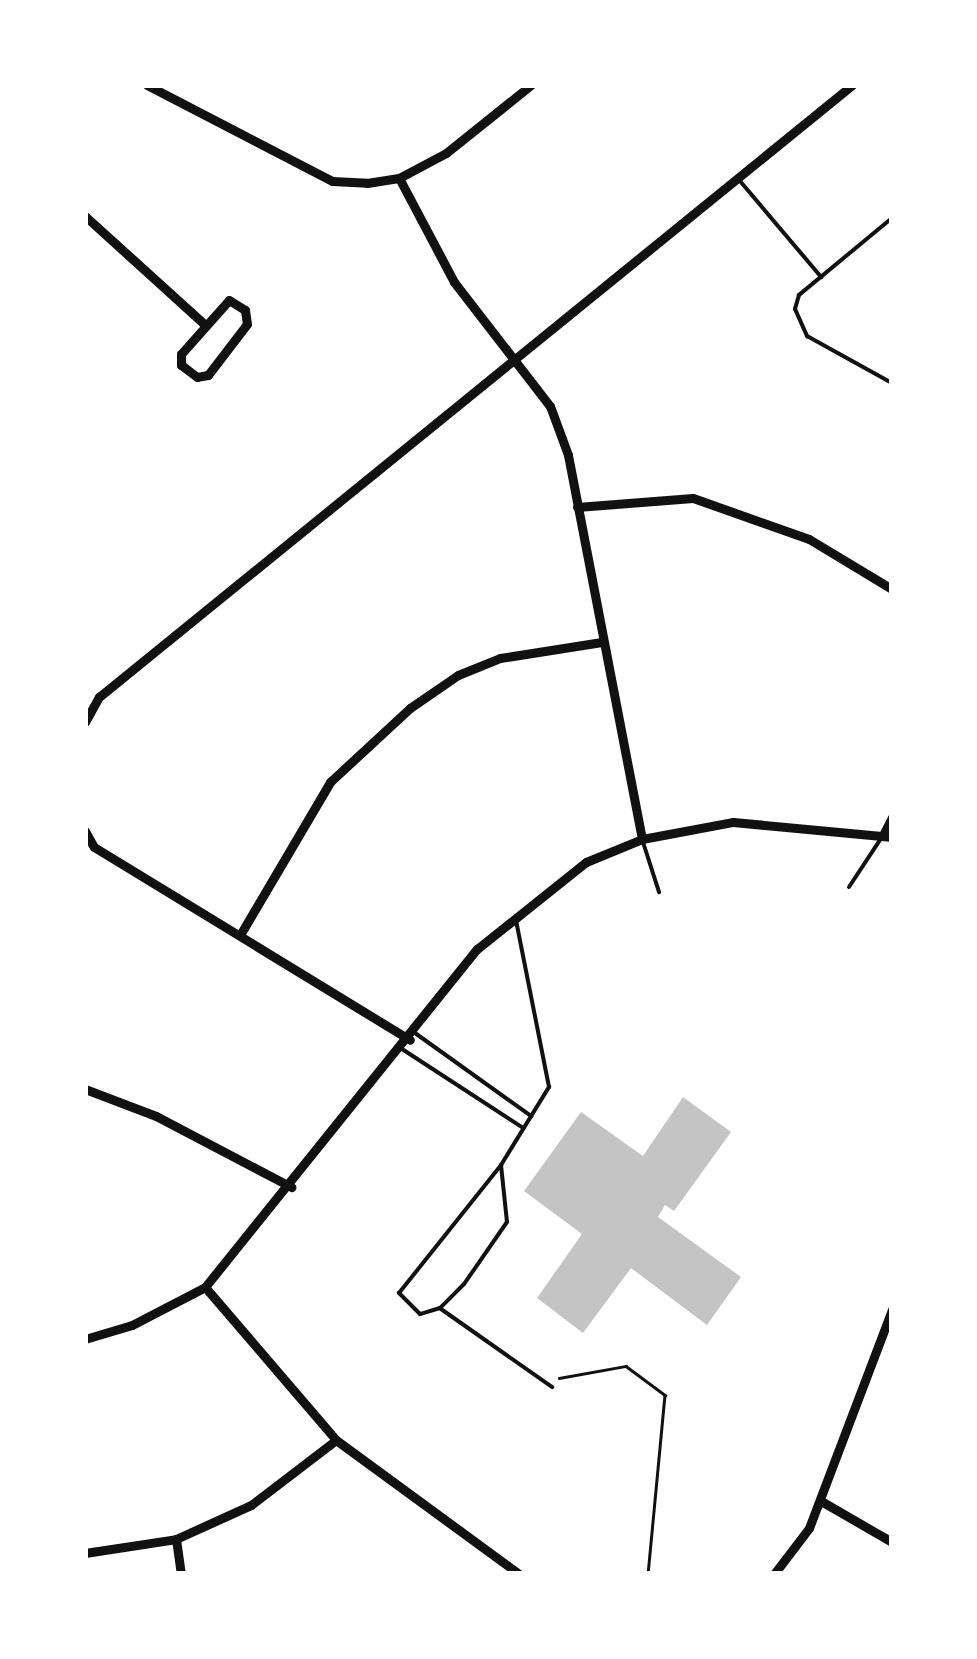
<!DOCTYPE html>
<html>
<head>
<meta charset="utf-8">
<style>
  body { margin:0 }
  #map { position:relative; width:977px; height:1659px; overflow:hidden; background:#fff; font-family:"Noto Serif",serif }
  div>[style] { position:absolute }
  .building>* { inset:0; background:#c4c4c4 }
  .path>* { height:2.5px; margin:-1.25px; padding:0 1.25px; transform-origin:1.25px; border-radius:1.25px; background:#111 }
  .service>* { height:4px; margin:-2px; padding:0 2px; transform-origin:2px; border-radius:2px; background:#111 }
  .minor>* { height:9px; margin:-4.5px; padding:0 4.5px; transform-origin:4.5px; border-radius:4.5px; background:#111 }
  span { translate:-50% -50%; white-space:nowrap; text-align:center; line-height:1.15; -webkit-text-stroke:10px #fff; paint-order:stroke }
  .frame { position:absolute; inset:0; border:88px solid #fff; pointer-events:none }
</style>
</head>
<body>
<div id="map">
  <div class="building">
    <div style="clip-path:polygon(683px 1097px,731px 1132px,674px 1211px,665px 1205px,658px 1217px,741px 1277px,707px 1325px,631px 1268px,583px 1333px,537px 1298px,582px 1234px,524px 1191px,581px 1112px,643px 1156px)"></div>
  </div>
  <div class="path">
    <div style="left:559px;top:1378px;width:68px;rotate:-10.2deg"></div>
    <div style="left:626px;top:1366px;width:49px;rotate:36.6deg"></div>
    <div style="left:665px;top:1395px;width:180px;rotate:95.4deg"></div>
  </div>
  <div class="service">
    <div style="left:740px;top:181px;width:126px;rotate:49.8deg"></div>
    <div style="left:892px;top:218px;width:121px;rotate:140.4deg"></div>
    <div style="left:799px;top:295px;width:15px;rotate:106deg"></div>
    <div style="left:795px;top:309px;width:30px;rotate:66deg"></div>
    <div style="left:807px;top:336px;width:97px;rotate:28.9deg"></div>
    <div style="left:642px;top:839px;width:56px;rotate:72.2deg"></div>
    <div style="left:849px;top:887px;width:60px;rotate:-56.6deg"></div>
    <div style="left:415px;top:1033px;width:143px;rotate:35.6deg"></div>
    <div style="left:402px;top:1049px;width:145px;rotate:33.1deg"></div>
    <div style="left:501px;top:1165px;width:57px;rotate:84deg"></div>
    <div style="left:507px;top:1222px;width:75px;rotate:124.7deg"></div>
    <div style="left:464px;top:1284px;width:34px;rotate:135deg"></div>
    <div style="left:440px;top:1308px;width:21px;rotate:163deg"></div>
    <div style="left:420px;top:1314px;width:30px;rotate:-135deg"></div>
    <div style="left:399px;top:1293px;width:164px;rotate:-51.4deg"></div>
    <div style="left:501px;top:1165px;width:92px;rotate:-58.4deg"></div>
    <div style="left:549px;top:1087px;width:170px;rotate:-101.2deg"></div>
    <div style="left:441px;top:1309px;width:136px;rotate:35.1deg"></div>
  </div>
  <div class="minor">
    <div style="left:147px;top:85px;width:208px;rotate:27.4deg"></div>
    <div style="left:332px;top:181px;width:35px;rotate:3deg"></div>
    <div style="left:367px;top:183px;width:32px;rotate:-9deg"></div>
    <div style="left:399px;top:178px;width:53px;rotate:-28deg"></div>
    <div style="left:446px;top:153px;width:109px;rotate:-38.7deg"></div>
    <div style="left:399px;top:178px;width:118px;rotate:62.1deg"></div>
    <div style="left:454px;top:282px;width:157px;rotate:52.3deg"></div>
    <div style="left:550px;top:406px;width:52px;rotate:69.8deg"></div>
    <div style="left:568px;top:455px;width:391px;rotate:79.1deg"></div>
    <div style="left:85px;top:216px;width:161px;rotate:42.2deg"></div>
    <div style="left:229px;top:300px;width:19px;rotate:32deg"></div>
    <div style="left:245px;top:310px;width:14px;rotate:82deg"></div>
    <div style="left:247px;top:324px;width:64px;rotate:127.4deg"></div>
    <div style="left:208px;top:375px;width:11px;rotate:170deg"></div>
    <div style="left:197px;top:377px;width:20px;rotate:-143deg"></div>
    <div style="left:181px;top:365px;width:11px;rotate:-90deg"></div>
    <div style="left:181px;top:354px;width:72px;rotate:-48.4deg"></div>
    <div style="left:577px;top:507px;width:116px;rotate:-4.4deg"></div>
    <div style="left:693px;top:498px;width:123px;rotate:19.5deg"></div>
    <div style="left:809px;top:539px;width:97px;rotate:31.1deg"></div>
    <div style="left:85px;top:722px;width:29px;rotate:-61deg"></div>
    <div style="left:99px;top:697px;width:970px;rotate:-39.1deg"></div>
    <div style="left:85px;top:831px;width:18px;rotate:61deg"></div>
    <div style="left:94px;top:847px;width:370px;rotate:31.4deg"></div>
    <div style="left:884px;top:833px;width:18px;rotate:-63deg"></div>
    <div style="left:240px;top:935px;width:178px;rotate:-59.5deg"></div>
    <div style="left:330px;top:782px;width:109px;rotate:-42.8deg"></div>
    <div style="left:410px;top:708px;width:58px;rotate:-34.5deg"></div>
    <div style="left:458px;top:675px;width:45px;rotate:-22deg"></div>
    <div style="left:500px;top:658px;width:103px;rotate:-8.9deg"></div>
    <div style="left:85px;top:1089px;width:76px;rotate:20.8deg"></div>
    <div style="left:156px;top:1116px;width:153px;rotate:27.7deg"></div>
    <div style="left:205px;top:1287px;width:201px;rotate:49.4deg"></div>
    <div style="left:336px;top:1440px;width:227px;rotate:36.2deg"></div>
    <div style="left:85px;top:1339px;width:49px;rotate:-16.6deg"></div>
    <div style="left:132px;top:1325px;width:82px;rotate:-27.5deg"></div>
    <div style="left:205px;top:1287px;width:434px;rotate:-51.2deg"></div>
    <div style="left:477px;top:949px;width:139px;rotate:-38.6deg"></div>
    <div style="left:586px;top:862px;width:61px;rotate:-22.3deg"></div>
    <div style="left:642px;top:839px;width:93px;rotate:-10.6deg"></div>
    <div style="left:733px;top:822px;width:160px;rotate:5.4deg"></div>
    <div style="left:821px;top:1501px;width:82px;rotate:30deg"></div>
    <div style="left:176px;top:1539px;width:35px;rotate:82deg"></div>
    <div style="left:85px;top:1553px;width:92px;rotate:-8.7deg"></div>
    <div style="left:176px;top:1539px;width:82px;rotate:-24.4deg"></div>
    <div style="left:251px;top:1505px;width:107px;rotate:-37.4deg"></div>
    <div style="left:774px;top:1574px;width:58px;rotate:-52.7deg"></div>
    <div style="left:809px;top:1528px;width:234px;rotate:-69.2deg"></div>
  </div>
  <div class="frame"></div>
</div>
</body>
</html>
